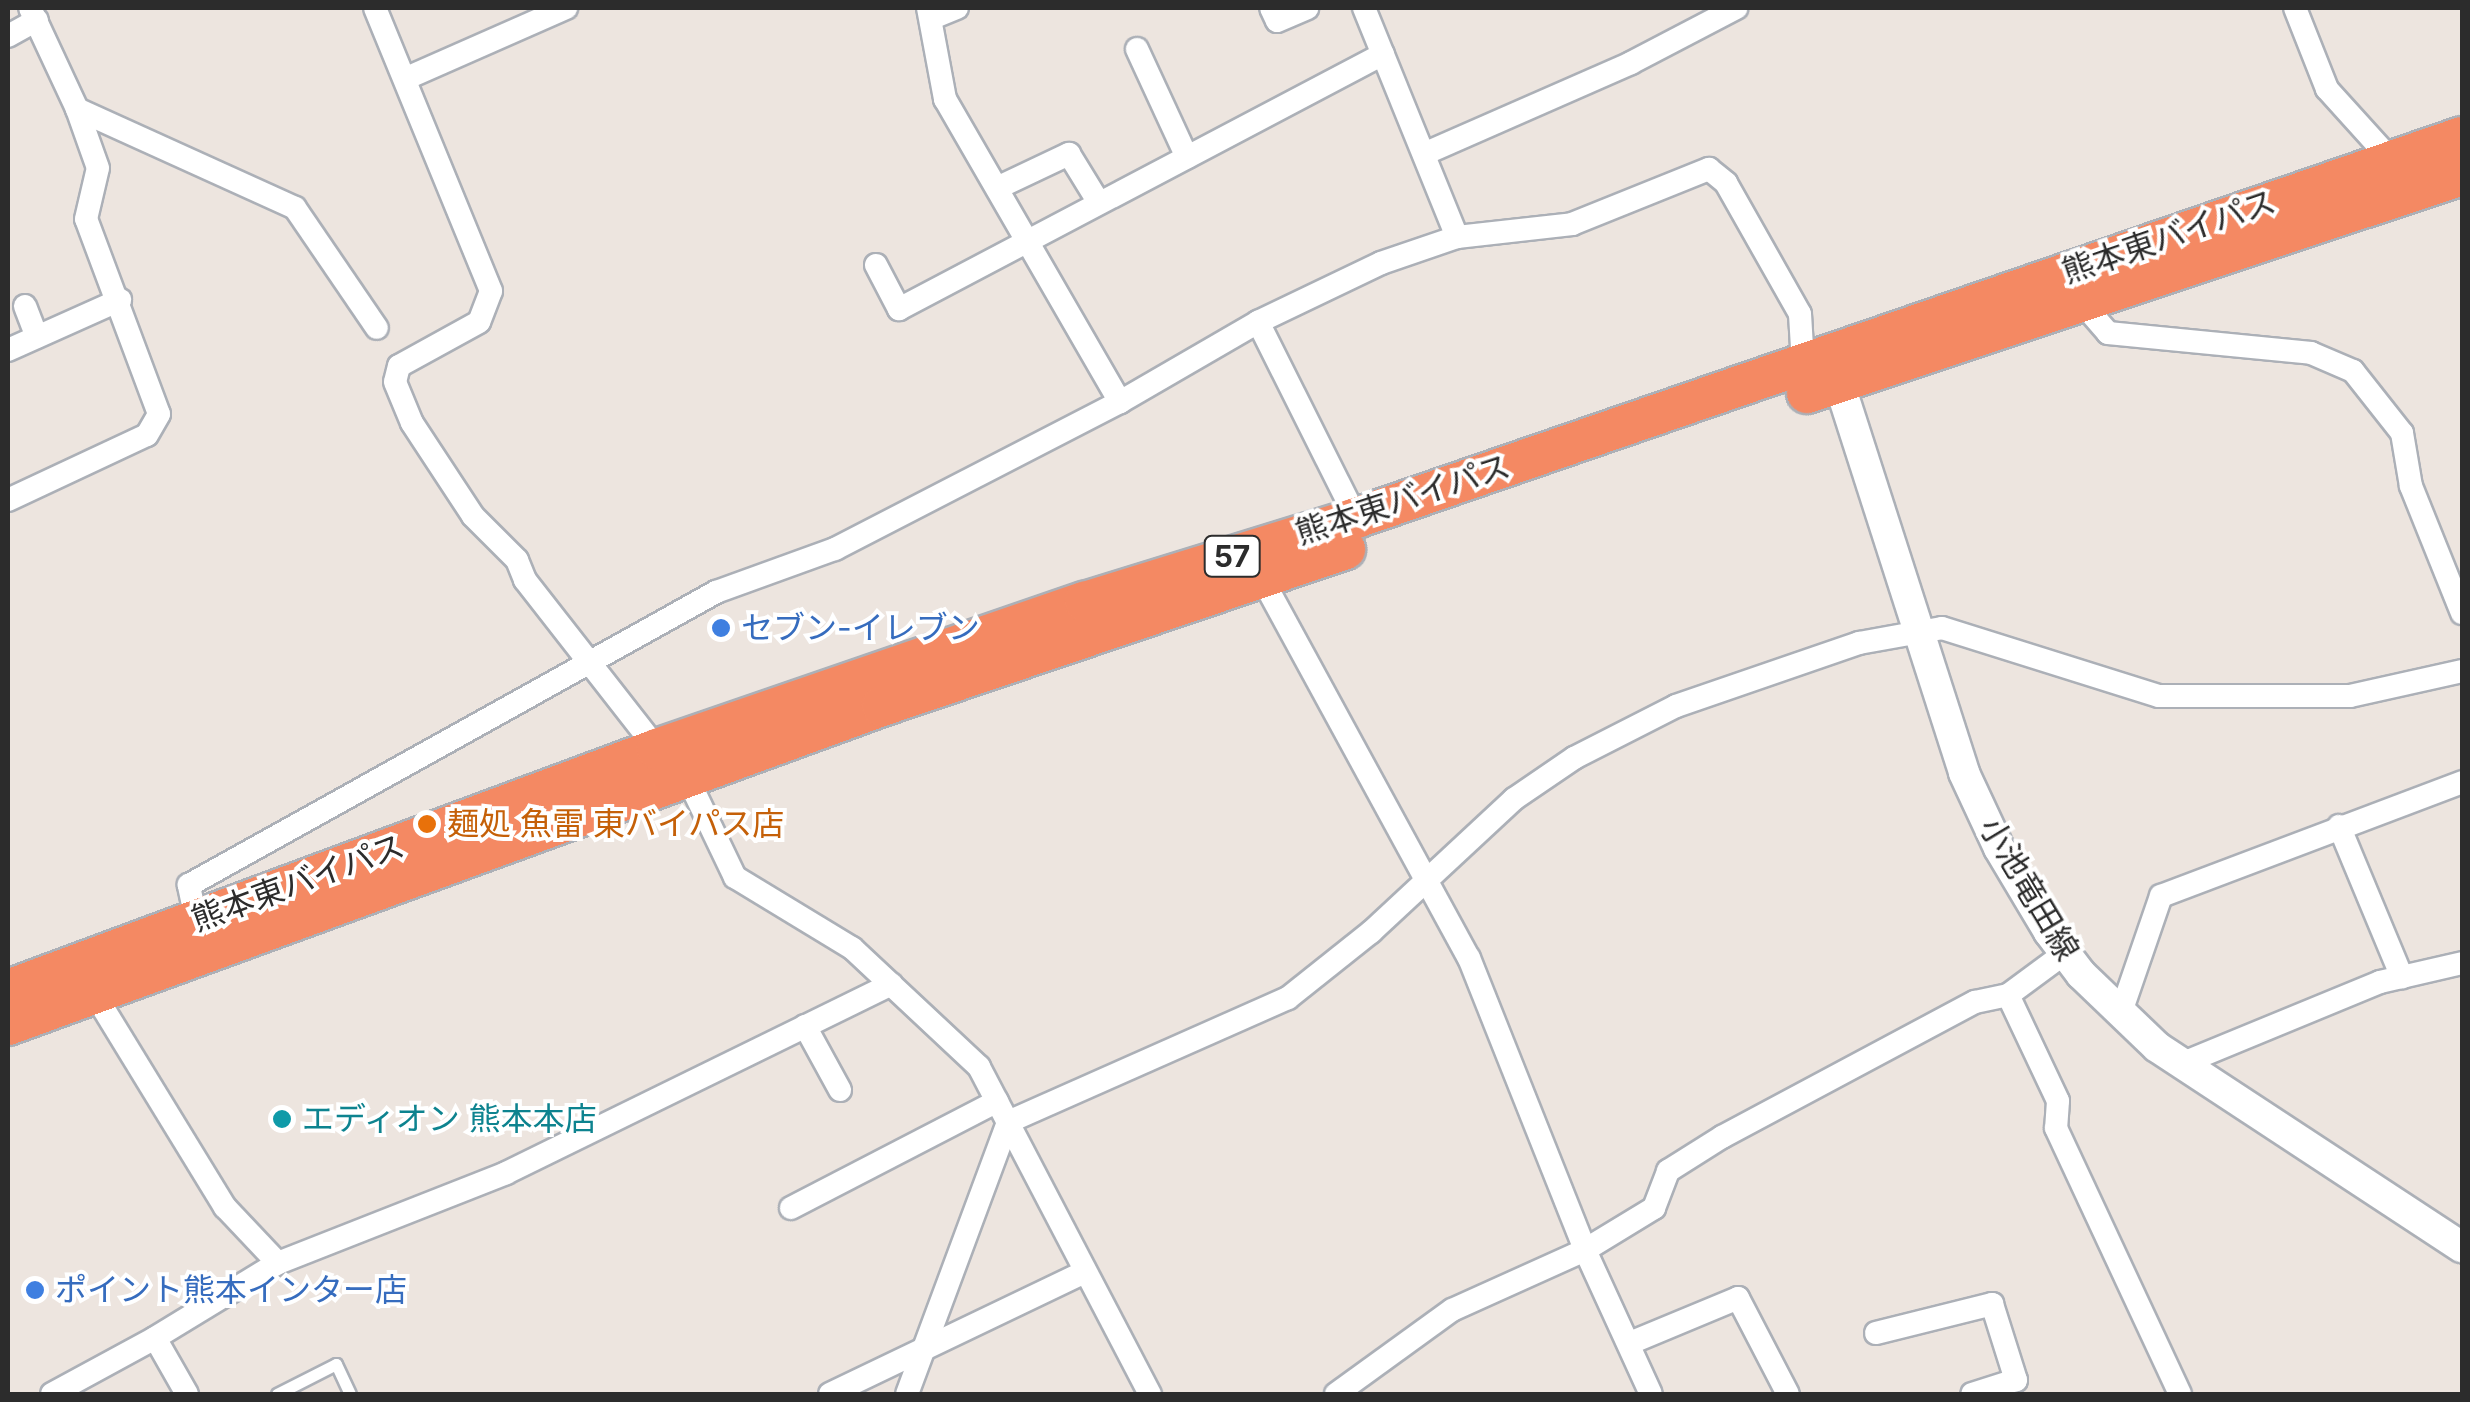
<!DOCTYPE html>
<html>
<head>
<meta charset="utf-8">
<style>
  body { margin:0 }
  #map { position:relative; width:2470px; height:1402px; overflow:hidden; background:#ede5df; font-family:Inter,"Noto Sans JP",sans-serif }
  div>[style] { position:absolute }
  .roads { filter:drop-shadow(2px 0 #acb0b7) drop-shadow(-2px 0 #acb0b7) drop-shadow(0 2px #acb0b7) drop-shadow(0 -2px #acb0b7) }
  .lane>* { height:11px; margin:-5.5px; padding:0 5.5px; transform-origin:5.5px; border-radius:5.5px; background:#fff }
  .street>* { height:22px; margin:-11px; padding:0 11px; transform-origin:11px; border-radius:11px; background:#fff }
  .secondary>* { height:30px; margin:-15px; padding:0 15px; transform-origin:15px; border-radius:15px; background:#fff }
  .highway>* { height:40px; margin:-20px; padding:0 20px; transform-origin:20px; border-radius:20px; background:#f48963 }
  .dots>* { width:28px; height:28px; translate:-50% -50%; box-sizing:border-box; border:5px solid #fff; border-radius:50% }
  span { translate:-50% -50%; white-space:nowrap; text-align:center; line-height:1.15; -webkit-text-stroke:8px #fff; paint-order:stroke }
  .shield-label span { padding:2px 8px; background:#fff; border:2px solid; border-radius:8px; -webkit-text-stroke-width:0 }
  .shield-label { font-size:30px; color:#2c2c2c; font-weight:700 }
  .street-label { font-size:32px; color:#2c2c2c }
  .shop-label { font-size:32px; color:#366cbe }
  .left { translate:0 -50%; text-align:left }
  .food-label { font-size:32px; color:#c56008 }
  .culture-label { font-size:32px; color:#0d838f }
  .frame { position:absolute; inset:0; border:10px solid #2c2c2c; pointer-events:none }
</style>
</head>
<body>
<div id="map">
  <div class="roads">
    <div class="lane">
      <div style="left:277px;top:1394px;width:66px;rotate:-27deg"></div>
      <div style="left:336px;top:1364px;width:33px;rotate:65deg"></div>
    </div>
    <div class="street">
      <div style="left:30px;top:8px;width:111px;rotate:65deg"></div>
      <div style="left:77px;top:109px;width:239px;rotate:24.4deg"></div>
      <div style="left:295px;top:208px;width:145px;rotate:55.7deg"></div>
      <div style="left:375px;top:8px;width:306px;rotate:67.7deg"></div>
      <div style="left:491px;top:291px;width:33px;rotate:111deg"></div>
      <div style="left:479px;top:322px;width:91px;rotate:151.2deg"></div>
      <div style="left:399px;top:366px;width:16px;rotate:104deg"></div>
      <div style="left:395px;top:382px;width:44px;rotate:67.5deg"></div>
      <div style="left:412px;top:423px;width:111px;rotate:56.7deg"></div>
      <div style="left:473px;top:516px;width:62px;rotate:45deg"></div>
      <div style="left:517px;top:560px;width:22px;rotate:68deg"></div>
      <div style="left:525px;top:580px;width:214px;rotate:52deg"></div>
      <div style="left:657px;top:749px;width:41px;rotate:43deg"></div>
      <div style="left:687px;top:777px;width:111px;rotate:64.4deg"></div>
      <div style="left:735px;top:877px;width:137px;rotate:31.3deg"></div>
      <div style="left:852px;top:948px;width:174px;rotate:43.1deg"></div>
      <div style="left:979px;top:1067px;width:369px;rotate:62.4deg"></div>
      <div style="left:928px;top:8px;width:93px;rotate:79.4deg"></div>
      <div style="left:945px;top:99px;width:350px;rotate:60deg"></div>
      <div style="left:1271px;top:8px;width:14px;rotate:65deg"></div>
      <div style="left:1277px;top:21px;width:33px;rotate:-23deg"></div>
      <div style="left:2295px;top:8px;width:87px;rotate:68.4deg"></div>
      <div style="left:2327px;top:89px;width:97px;rotate:47.9deg"></div>
      <div style="left:932px;top:18px;width:27px;rotate:-22deg"></div>
      <div style="left:8px;top:36px;width:33px;rotate:-29deg"></div>
      <div style="left:1137px;top:49px;width:119px;rotate:65.2deg"></div>
      <div style="left:407px;top:78px;width:174px;rotate:-23.8deg"></div>
      <div style="left:1424px;top:154px;width:226px;rotate:-23.7deg"></div>
      <div style="left:1631px;top:63px;width:119px;rotate:-27.6deg"></div>
      <div style="left:997px;top:188px;width:80px;rotate:-25.3deg"></div>
      <div style="left:1069px;top:154px;width:57px;rotate:58.5deg"></div>
      <div style="left:1457px;top:237px;width:116px;rotate:-6.4deg"></div>
      <div style="left:1572px;top:224px;width:148px;rotate:-21.9deg"></div>
      <div style="left:1709px;top:169px;width:22px;rotate:39deg"></div>
      <div style="left:1726px;top:183px;width:150px;rotate:60.5deg"></div>
      <div style="left:1800px;top:314px;width:51px;rotate:86.6deg"></div>
      <div style="left:876px;top:265px;width:50px;rotate:62.4deg"></div>
      <div style="left:899px;top:309px;width:547px;rotate:-27.78deg"></div>
      <div style="left:2083px;top:304px;width:38px;rotate:49deg"></div>
      <div style="left:2108px;top:333px;width:204px;rotate:5.6deg"></div>
      <div style="left:2311px;top:353px;width:46px;rotate:23.2deg"></div>
      <div style="left:2353px;top:371px;width:79px;rotate:51.7deg"></div>
      <div style="left:2402px;top:433px;width:54px;rotate:80.4deg"></div>
      <div style="left:2411px;top:486px;width:137px;rotate:68.1deg"></div>
      <div style="left:25px;top:306px;width:33px;rotate:69deg"></div>
      <div style="left:1258px;top:322px;width:219px;rotate:63.4deg"></div>
      <div style="left:8px;top:350px;width:123px;rotate:-24.1deg"></div>
      <div style="left:8px;top:500px;width:153px;rotate:-25.1deg"></div>
      <div style="left:147px;top:435px;width:24px;rotate:-60deg"></div>
      <div style="left:159px;top:414px;width:208px;rotate:-110.5deg"></div>
      <div style="left:86px;top:219px;width:52px;rotate:-76.8deg"></div>
      <div style="left:98px;top:168px;width:63px;rotate:-109.6deg"></div>
      <div style="left:1261px;top:577px;width:434px;rotate:61.4deg"></div>
      <div style="left:1469px;top:958px;width:314px;rotate:68.3deg"></div>
      <div style="left:1585px;top:1250px;width:158px;rotate:65.4deg"></div>
      <div style="left:2339px;top:826px;width:164px;rotate:67.4deg"></div>
      <div style="left:196px;top:919px;width:35px;rotate:-102deg"></div>
      <div style="left:189px;top:885px;width:603px;rotate:-29.07deg"></div>
      <div style="left:716px;top:592px;width:127px;rotate:-19.9deg"></div>
      <div style="left:835px;top:549px;width:321px;rotate:-27.3deg"></div>
      <div style="left:1120px;top:402px;width:160px;rotate:-30.1deg"></div>
      <div style="left:1258px;top:322px;width:136px;rotate:-25.6deg"></div>
      <div style="left:1381px;top:263px;width:80px;rotate:-18.9deg"></div>
      <div style="left:1457px;top:237px;width:247px;rotate:-112.1deg"></div>
      <div style="left:95px;top:995px;width:249px;rotate:58.5deg"></div>
      <div style="left:225px;top:1207px;width:77px;rotate:46.6deg"></div>
      <div style="left:2008px;top:995px;width:117px;rotate:64.7deg"></div>
      <div style="left:2058px;top:1101px;width:27px;rotate:94deg"></div>
      <div style="left:2056px;top:1128px;width:293px;rotate:65deg"></div>
      <div style="left:2120px;top:1015px;width:126px;rotate:-71deg"></div>
      <div style="left:2161px;top:896px;width:322px;rotate:-20.7deg"></div>
      <div style="left:805px;top:1026px;width:73px;rotate:61.3deg"></div>
      <div style="left:2181px;top:1064px;width:215px;rotate:-22.4deg"></div>
      <div style="left:2380px;top:982px;width:84px;rotate:-13deg"></div>
      <div style="left:791px;top:1208px;width:232px;rotate:-27.4deg"></div>
      <div style="left:1876px;top:1333px;width:120px;rotate:-14deg"></div>
      <div style="left:1992px;top:1304px;width:80px;rotate:72.5deg"></div>
      <div style="left:2016px;top:1380px;width:46px;rotate:162.3deg"></div>
      <div style="left:1630px;top:1343px;width:117px;rotate:-22.6deg"></div>
      <div style="left:1738px;top:1298px;width:108px;rotate:62.5deg"></div>
      <div style="left:52px;top:1394px;width:117px;rotate:-28.5deg"></div>
      <div style="left:187px;top:1394px;width:64px;rotate:-119.7deg"></div>
      <div style="left:155px;top:1338px;width:144px;rotate:-31.4deg"></div>
      <div style="left:278px;top:1263px;width:245px;rotate:-21.5deg"></div>
      <div style="left:506px;top:1173px;width:429px;rotate:-26.1deg"></div>
      <div style="left:830px;top:1394px;width:280px;rotate:-25.6deg"></div>
      <div style="left:907px;top:1394px;width:290px;rotate:-69.6deg"></div>
      <div style="left:1008px;top:1122px;width:306px;rotate:-23.9deg"></div>
      <div style="left:1288px;top:998px;width:106px;rotate:-38.5deg"></div>
      <div style="left:1371px;top:932px;width:195px;rotate:-42.9deg"></div>
      <div style="left:1514px;top:799px;width:73px;rotate:-34.3deg"></div>
      <div style="left:1574px;top:758px;width:114px;rotate:-27deg"></div>
      <div style="left:1676px;top:706px;width:194px;rotate:-19deg"></div>
      <div style="left:1859px;top:643px;width:84px;rotate:-10.2deg"></div>
      <div style="left:1942px;top:628px;width:227px;rotate:17.4deg"></div>
      <div style="left:2159px;top:696px;width:191px"></div>
      <div style="left:2350px;top:696px;width:115px;rotate:-12.6deg"></div>
      <div style="left:1336px;top:1394px;width:143px;rotate:-35.9deg"></div>
      <div style="left:1452px;top:1310px;width:146px;rotate:-24.3deg"></div>
      <div style="left:1585px;top:1250px;width:81px;rotate:-31.3deg"></div>
      <div style="left:1654px;top:1208px;width:40px;rotate:-69deg"></div>
      <div style="left:1668px;top:1171px;width:64px;rotate:-32.2deg"></div>
      <div style="left:1722px;top:1137px;width:287px;rotate:-28.1deg"></div>
      <div style="left:1975px;top:1002px;width:34px;rotate:-12deg"></div>
      <div style="left:2008px;top:995px;width:71px;rotate:-36.4deg"></div>
    </div>
    <div class="secondary">
      <div style="left:1833px;top:364px;width:429px;rotate:72.2deg"></div>
      <div style="left:1964px;top:773px;width:83px;rotate:65deg"></div>
      <div style="left:1999px;top:848px;width:98px;rotate:59.2deg"></div>
      <div style="left:2049px;top:932px;width:53px;rotate:52.7deg"></div>
      <div style="left:2081px;top:974px;width:105px;rotate:43.8deg"></div>
      <div style="left:2157px;top:1047px;width:365px;rotate:33.3deg"></div>
    </div>
    <div class="highway">
      <div style="left:1807px;top:393px;width:690px;rotate:-18.41deg"></div>
      <div style="left:8px;top:990px;width:692px;rotate:-20.37deg"></div>
      <div style="left:657px;top:749px;width:453px;rotate:-19deg"></div>
      <div style="left:1085px;top:602px;width:284px;rotate:-17.2deg"></div>
      <div style="left:1356px;top:518px;width:1170px;rotate:-19.01deg"></div>
      <div style="left:8px;top:1025px;width:930px;rotate:-20.05deg"></div>
      <div style="left:882px;top:706px;width:489px;rotate:-18.7deg"></div>
    </div>
  </div>
  <div class="dots">
    <div style="left:721px;top:628px;background:#3f7fe0"></div>
    <div style="left:427px;top:824px;background:#e8710a"></div>
    <div style="left:282px;top:1119px;background:#0f9aa8"></div>
    <div style="left:35px;top:1290px;background:#3f7fe0"></div>
  </div>
  <div class="shield-label">
    <span style="left:1232px;top:556px">57</span>
  </div>
  <div class="street-label">
    <span style="left:2169px;top:237px;rotate:-19deg">熊本東バイパス</span>
    <span style="left:1403px;top:500px;rotate:-18deg">熊本東バイパス</span>
    <span style="left:298px;top:883px;rotate:-20deg">熊本東バイパス</span>
    <span style="left:2029px;top:889px;rotate:59deg">小池竜田線</span>
  </div>
  <div class="shop-label">
    <span class="left" style="left:741px;top:628px">セブン-イレブン</span>
    <span class="left" style="left:55px;top:1290px">ポイント熊本インター店</span>
  </div>
  <div class="food-label">
    <span class="left" style="left:447px;top:824px">麺処 魚雷 東バイパス店</span>
  </div>
  <div class="culture-label">
    <span class="left" style="left:302px;top:1119px">エディオン 熊本本店</span>
  </div>
  <div class="frame"></div>
</div>
</body>
</html>
